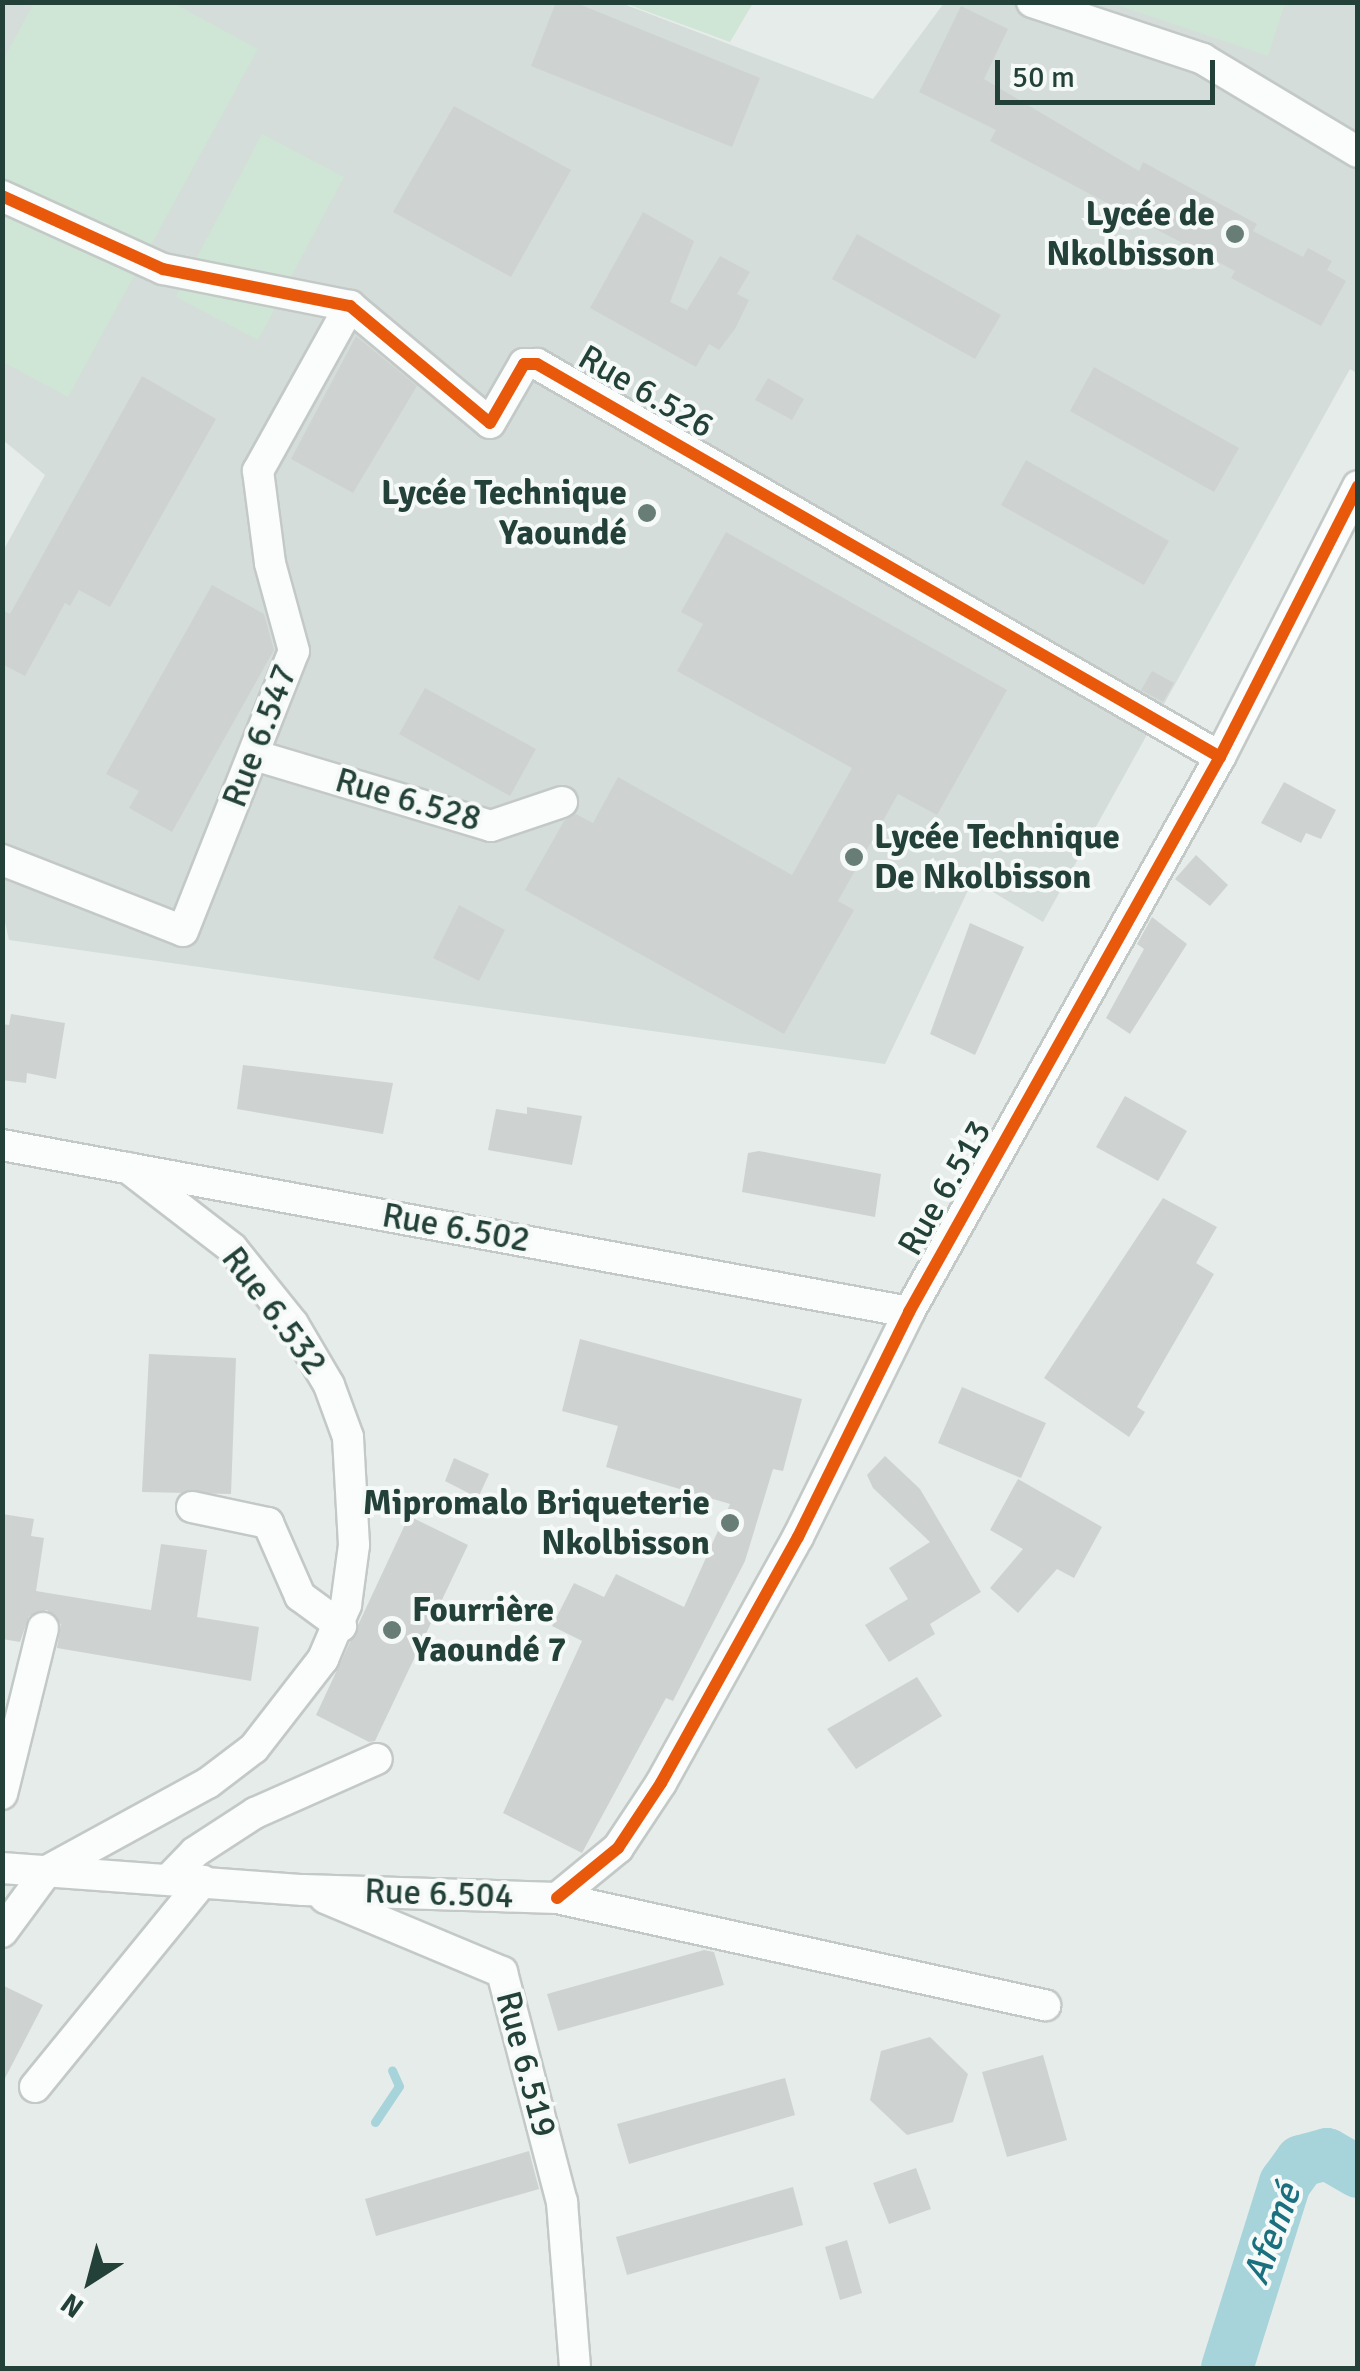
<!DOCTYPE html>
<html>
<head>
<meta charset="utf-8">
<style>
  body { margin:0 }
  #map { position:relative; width:1360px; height:2371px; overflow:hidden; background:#e6ece9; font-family:Signika,sans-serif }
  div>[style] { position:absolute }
  .built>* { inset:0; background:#d4ddd9 }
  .green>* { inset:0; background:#cfe5d6 }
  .stream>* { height:9px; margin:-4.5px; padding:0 4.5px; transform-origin:4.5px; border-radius:4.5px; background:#a6d4da }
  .river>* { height:52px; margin:-26px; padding:0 26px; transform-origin:26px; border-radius:26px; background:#a6d4da }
  .building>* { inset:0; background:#ced3d1 }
  .roads { filter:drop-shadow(2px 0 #c3c9c6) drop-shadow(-2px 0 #c3c9c6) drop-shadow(0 2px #c3c9c6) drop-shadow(0 -2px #c3c9c6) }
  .street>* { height:30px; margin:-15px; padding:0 15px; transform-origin:15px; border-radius:15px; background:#fbfcfc }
  .cycleway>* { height:12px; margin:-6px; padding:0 6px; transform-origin:6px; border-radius:6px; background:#e8590c }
  .dots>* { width:28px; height:28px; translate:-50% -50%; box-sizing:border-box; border:5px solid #f5faf8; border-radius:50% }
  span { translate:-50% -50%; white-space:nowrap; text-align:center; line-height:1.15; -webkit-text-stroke:8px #f5faf8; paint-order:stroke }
  .poi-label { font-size:35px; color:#234138; font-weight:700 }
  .right { translate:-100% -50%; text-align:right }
  .left { translate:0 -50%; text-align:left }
  .street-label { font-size:35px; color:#234138 }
  .water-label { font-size:38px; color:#1a707f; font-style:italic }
  .frame { position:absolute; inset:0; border:5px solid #234138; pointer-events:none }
  .north { position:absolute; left:40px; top:2231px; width:100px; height:100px; -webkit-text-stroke:8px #f5faf8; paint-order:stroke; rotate:216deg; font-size:28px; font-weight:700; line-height:40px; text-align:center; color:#234138 }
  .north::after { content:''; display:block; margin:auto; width:35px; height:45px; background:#234138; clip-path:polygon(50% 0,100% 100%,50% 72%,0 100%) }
  .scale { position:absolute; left:995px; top:60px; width:220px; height:45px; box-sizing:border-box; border:5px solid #234138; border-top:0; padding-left:12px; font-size:30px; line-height:35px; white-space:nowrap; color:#234138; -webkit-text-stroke:8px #f5faf8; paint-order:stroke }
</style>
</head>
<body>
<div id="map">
  <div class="built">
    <div style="clip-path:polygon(2px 3px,621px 3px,873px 99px,944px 3px,1357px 3px,1357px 373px,1350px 369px,1043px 922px,973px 880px,885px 1064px,9px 940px,2px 909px,3px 551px,45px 475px,3px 440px)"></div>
  </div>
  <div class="green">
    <div style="clip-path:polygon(34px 3px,173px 3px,258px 49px,68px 397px,3px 362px,3px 60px)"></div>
    <div style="clip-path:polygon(624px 3px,753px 3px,730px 42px)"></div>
    <div style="clip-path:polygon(1111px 3px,1285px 2px,1285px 3px,1268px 56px)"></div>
    <div style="clip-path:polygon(262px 134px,344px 177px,258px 340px,176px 297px)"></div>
  </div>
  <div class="stream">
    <div style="left:375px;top:2122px;width:43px;rotate:-56.3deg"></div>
    <div style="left:399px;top:2086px;width:17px;rotate:-114deg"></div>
  </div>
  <div class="river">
    <div style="left:1227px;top:2368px;width:194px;rotate:-72.6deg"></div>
    <div style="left:1285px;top:2183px;width:27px;rotate:-54deg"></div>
    <div style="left:1301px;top:2161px;width:27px;rotate:-15deg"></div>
    <div style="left:1327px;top:2154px;width:36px;rotate:30deg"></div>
  </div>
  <div class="building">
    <div style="clip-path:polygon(556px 2px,574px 2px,760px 78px,732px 147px,531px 66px)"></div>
    <div style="clip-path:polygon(961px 6px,1008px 29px,984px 79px,1139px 171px,1143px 162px,1257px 224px,1253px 231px,1303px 257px,1308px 248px,1332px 261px,1327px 270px,1346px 281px,1321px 326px,1231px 278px,1235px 271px,990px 141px,996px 130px,919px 92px)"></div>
    <div style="clip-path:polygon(454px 106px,571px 170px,511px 277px,393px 212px)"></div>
    <div style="clip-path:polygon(643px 212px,694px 241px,670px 302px,687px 310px,720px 256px,750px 272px,737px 294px,749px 300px,735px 329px,719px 350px,709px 344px,696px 367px,590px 308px)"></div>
    <div style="clip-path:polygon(857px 234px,1001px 315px,975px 359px,832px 279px)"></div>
    <div style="clip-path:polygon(356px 336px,417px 386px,353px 493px,291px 459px)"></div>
    <div style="clip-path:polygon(1094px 367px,1239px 448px,1214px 492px,1070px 411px)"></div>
    <div style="clip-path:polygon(142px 376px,216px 419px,110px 607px,79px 590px,70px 606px,65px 603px,25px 676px,2px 664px,2px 610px,10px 614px)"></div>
    <div style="clip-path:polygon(768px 378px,804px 399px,792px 420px,755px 400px)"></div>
    <div style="clip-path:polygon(1026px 460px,1169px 541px,1144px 585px,1001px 505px)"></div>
    <div style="clip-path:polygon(726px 532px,1007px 690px,937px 815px,898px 794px,838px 901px,854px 910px,784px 1034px,525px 890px,564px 821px,576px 814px,593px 823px,618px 777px,792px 875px,852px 768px,677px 671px,703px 624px,681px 612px)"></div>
    <div style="clip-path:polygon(212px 585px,264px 614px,274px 650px,172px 832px,129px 808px,139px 791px,106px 774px)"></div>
    <div style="clip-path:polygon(1152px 671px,1174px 683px,1163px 702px,1141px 690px)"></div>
    <div style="clip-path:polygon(425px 688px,536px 749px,510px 796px,399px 734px)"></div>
    <div style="clip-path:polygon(1284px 782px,1336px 810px,1321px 839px,1306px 833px,1301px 843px,1261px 823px)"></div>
    <div style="clip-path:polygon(1196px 855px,1228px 885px,1210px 906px,1175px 879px)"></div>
    <div style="clip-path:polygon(459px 905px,505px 930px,479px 981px,433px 958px)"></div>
    <div style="clip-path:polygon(1152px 917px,1187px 944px,1130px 1034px,1106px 1018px,1144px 949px,1137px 944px)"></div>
    <div style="clip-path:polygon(970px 923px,1024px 947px,975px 1055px,930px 1034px)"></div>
    <div style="clip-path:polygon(11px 1014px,65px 1023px,56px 1079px,27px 1073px,26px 1083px,2px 1080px,2px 1024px,9px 1025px)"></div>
    <div style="clip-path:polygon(243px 1065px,393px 1083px,383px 1134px,237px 1109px)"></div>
    <div style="clip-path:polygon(1125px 1096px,1187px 1131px,1158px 1181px,1096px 1147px)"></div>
    <div style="clip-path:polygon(527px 1107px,582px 1116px,572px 1165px,488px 1150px,496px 1109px,527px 1114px)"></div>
    <div style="clip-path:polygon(759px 1151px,881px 1174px,875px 1217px,742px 1192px,748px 1153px)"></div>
    <div style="clip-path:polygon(1163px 1198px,1217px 1227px,1196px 1263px,1214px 1274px,1137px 1407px,1145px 1412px,1129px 1437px,1044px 1378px)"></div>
    <div style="clip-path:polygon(580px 1339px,802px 1399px,783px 1471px,773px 1469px,745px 1561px,673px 1701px,666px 1698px,582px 1853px,503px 1813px,582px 1641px,552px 1626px,574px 1583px,604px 1597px,616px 1574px,684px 1607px,730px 1504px,606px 1467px,618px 1426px,562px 1411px)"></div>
    <div style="clip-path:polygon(149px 1354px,236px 1358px,231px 1494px,142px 1492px)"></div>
    <div style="clip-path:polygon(962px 1387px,1046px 1423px,1021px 1478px,938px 1443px)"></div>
    <div style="clip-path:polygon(885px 1456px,920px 1489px,981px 1592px,930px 1624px,935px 1634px,889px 1662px,865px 1625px,908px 1599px,889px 1568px,930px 1542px,873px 1488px,867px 1475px)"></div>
    <div style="clip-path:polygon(454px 1458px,489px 1474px,478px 1498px,445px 1481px)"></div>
    <div style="clip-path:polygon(1018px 1479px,1102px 1527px,1074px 1578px,1057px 1569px,1018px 1613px,990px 1588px,1023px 1549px,990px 1530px)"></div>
    <div style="clip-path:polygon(2px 1514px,34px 1519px,31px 1536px,44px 1538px,36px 1591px,151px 1610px,161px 1544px,207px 1550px,197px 1617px,259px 1627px,251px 1681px,57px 1648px,61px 1624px,47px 1610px,29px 1616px,20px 1642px,2px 1639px)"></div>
    <div style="clip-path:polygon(409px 1516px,468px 1545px,375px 1741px,369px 1742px,316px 1715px)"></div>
    <div style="clip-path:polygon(917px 1677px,942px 1716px,856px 1769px,827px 1729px)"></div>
    <div style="clip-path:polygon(704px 1950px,714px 1952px,724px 1985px,558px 2031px,547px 1994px)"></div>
    <div style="clip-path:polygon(2px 1985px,43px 2005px,2px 2084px)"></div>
    <div style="clip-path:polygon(930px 2037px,968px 2074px,953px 2122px,907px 2135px,870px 2100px,881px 2051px)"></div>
    <div style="clip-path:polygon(1043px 2055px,1067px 2140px,1007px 2157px,982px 2072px)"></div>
    <div style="clip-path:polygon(785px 2078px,795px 2115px,629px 2164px,617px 2124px)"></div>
    <div style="clip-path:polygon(529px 2151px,539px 2189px,376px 2236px,365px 2199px)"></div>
    <div style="clip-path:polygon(916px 2168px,931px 2209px,889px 2224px,873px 2183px)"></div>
    <div style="clip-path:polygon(793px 2187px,803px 2225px,627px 2275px,616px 2237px)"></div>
    <div style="clip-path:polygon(847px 2240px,862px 2293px,840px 2300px,825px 2247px)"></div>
  </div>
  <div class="roads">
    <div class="street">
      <div style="left:1032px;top:2px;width:180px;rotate:18.4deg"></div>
      <div style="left:1203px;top:59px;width:181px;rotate:31deg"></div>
      <div style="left:2px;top:196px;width:177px;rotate:24.4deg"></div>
      <div style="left:163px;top:269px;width:191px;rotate:11.2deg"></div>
      <div style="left:350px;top:306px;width:182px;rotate:39.9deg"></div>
      <div style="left:490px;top:423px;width:68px;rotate:-60deg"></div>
      <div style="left:524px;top:364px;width:13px"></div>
      <div style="left:537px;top:364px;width:788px;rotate:29.92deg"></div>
      <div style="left:254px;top:755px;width:247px;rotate:16.7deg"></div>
      <div style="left:491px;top:826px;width:75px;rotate:-18.7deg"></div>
      <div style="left:2px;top:860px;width:194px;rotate:21.4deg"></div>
      <div style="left:183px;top:931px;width:301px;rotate:-68.4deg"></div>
      <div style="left:294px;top:651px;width:91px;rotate:-105.3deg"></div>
      <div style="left:270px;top:563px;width:93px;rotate:-97.4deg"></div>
      <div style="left:258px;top:471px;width:189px;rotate:-60.9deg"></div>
      <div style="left:2px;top:1145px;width:922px;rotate:10.43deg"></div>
      <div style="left:192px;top:1507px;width:78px;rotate:11.9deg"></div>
      <div style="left:268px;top:1523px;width:80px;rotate:66.3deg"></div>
      <div style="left:300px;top:1596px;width:51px;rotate:36.2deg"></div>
      <div style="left:2px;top:1794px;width:171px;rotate:-76.1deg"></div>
      <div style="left:2px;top:1868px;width:302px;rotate:4.2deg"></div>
      <div style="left:303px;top:1890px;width:254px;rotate:1.8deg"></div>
      <div style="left:557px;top:1898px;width:500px;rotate:12.4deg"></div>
      <div style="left:169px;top:1879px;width:37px;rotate:-46deg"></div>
      <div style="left:195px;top:1852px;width:72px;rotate:-33deg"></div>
      <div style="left:255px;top:1813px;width:133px;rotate:-23.9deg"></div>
      <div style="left:325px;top:1898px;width:192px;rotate:22.7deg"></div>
      <div style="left:502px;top:1972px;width:238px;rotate:75.4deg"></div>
      <div style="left:562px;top:2202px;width:167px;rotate:85.5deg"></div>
      <div style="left:557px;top:1898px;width:79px;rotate:-39.3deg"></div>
      <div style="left:618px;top:1848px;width:78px;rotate:-56.5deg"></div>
      <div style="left:661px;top:1783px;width:282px;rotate:-60.9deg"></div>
      <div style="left:798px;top:1537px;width:251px;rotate:-63.7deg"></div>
      <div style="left:909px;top:1312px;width:636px;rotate:-60.74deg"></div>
      <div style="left:1220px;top:757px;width:304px;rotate:-63deg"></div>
      <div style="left:2px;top:1932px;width:76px;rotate:-53.6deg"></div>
      <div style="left:47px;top:1871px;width:183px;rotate:-28.7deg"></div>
      <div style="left:208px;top:1783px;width:58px;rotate:-37.3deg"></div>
      <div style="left:254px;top:1748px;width:113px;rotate:-52.2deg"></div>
      <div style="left:323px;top:1659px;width:59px;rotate:-66.9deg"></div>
      <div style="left:346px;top:1605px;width:61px;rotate:-82.4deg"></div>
      <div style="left:354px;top:1545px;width:108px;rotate:-93.2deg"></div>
      <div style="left:348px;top:1437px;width:55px;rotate:-110.1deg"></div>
      <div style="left:329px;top:1385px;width:71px;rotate:-120.5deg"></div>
      <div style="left:293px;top:1324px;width:97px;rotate:-128.8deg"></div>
      <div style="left:232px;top:1248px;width:131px;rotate:-142.4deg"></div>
      <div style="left:35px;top:2087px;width:266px;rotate:-50.8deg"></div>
    </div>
  </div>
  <div class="cycleway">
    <div style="left:2px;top:196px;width:177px;rotate:24.4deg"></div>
    <div style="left:163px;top:269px;width:191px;rotate:11.2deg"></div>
    <div style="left:350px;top:306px;width:182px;rotate:39.9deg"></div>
    <div style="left:490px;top:423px;width:68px;rotate:-60deg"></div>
    <div style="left:524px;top:364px;width:13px"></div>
    <div style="left:537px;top:364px;width:788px;rotate:29.92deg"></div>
    <div style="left:557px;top:1898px;width:79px;rotate:-39.3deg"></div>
    <div style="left:618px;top:1848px;width:78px;rotate:-56.5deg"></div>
    <div style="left:661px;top:1783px;width:282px;rotate:-60.9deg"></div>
    <div style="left:798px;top:1537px;width:251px;rotate:-63.7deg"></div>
    <div style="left:909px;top:1312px;width:636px;rotate:-60.74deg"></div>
    <div style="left:1220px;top:757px;width:304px;rotate:-63deg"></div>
  </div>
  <div class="dots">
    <div style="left:1235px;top:234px;background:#677d76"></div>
    <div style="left:647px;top:513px;background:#677d76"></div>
    <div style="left:854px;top:857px;background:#677d76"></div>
    <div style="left:730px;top:1523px;background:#677d76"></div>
    <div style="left:392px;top:1630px;background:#677d76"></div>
  </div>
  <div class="poi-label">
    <span class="right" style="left:1215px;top:234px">Lycée de<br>Nkolbisson</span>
    <span class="right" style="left:627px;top:513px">Lycée Technique<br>Yaoundé</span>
    <span class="left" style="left:874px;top:857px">Lycée Technique<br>De Nkolbisson</span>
    <span class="right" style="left:710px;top:1523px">Mipromalo Briqueterie<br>Nkolbisson</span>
    <span class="left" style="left:412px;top:1630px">Fourrière<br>Yaoundé 7</span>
  </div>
  <div class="street-label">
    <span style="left:646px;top:392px;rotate:30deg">Rue 6.526</span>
    <span style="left:260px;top:736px;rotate:-69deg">Rue 6.547</span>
    <span style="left:408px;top:800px;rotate:16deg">Rue 6.528</span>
    <span style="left:945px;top:1188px;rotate:-60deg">Rue 6.513</span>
    <span style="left:456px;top:1228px;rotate:10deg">Rue 6.502</span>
    <span style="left:274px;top:1311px;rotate:53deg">Rue 6.532</span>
    <span style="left:439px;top:1894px;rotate:2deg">Rue 6.504</span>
    <span style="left:526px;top:2064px;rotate:75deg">Rue 6.519</span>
  </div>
  <div class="water-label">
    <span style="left:1272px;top:2234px;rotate:-70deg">Afemé</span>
  </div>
  <div class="frame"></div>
  <div class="north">N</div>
  <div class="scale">50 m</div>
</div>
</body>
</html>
